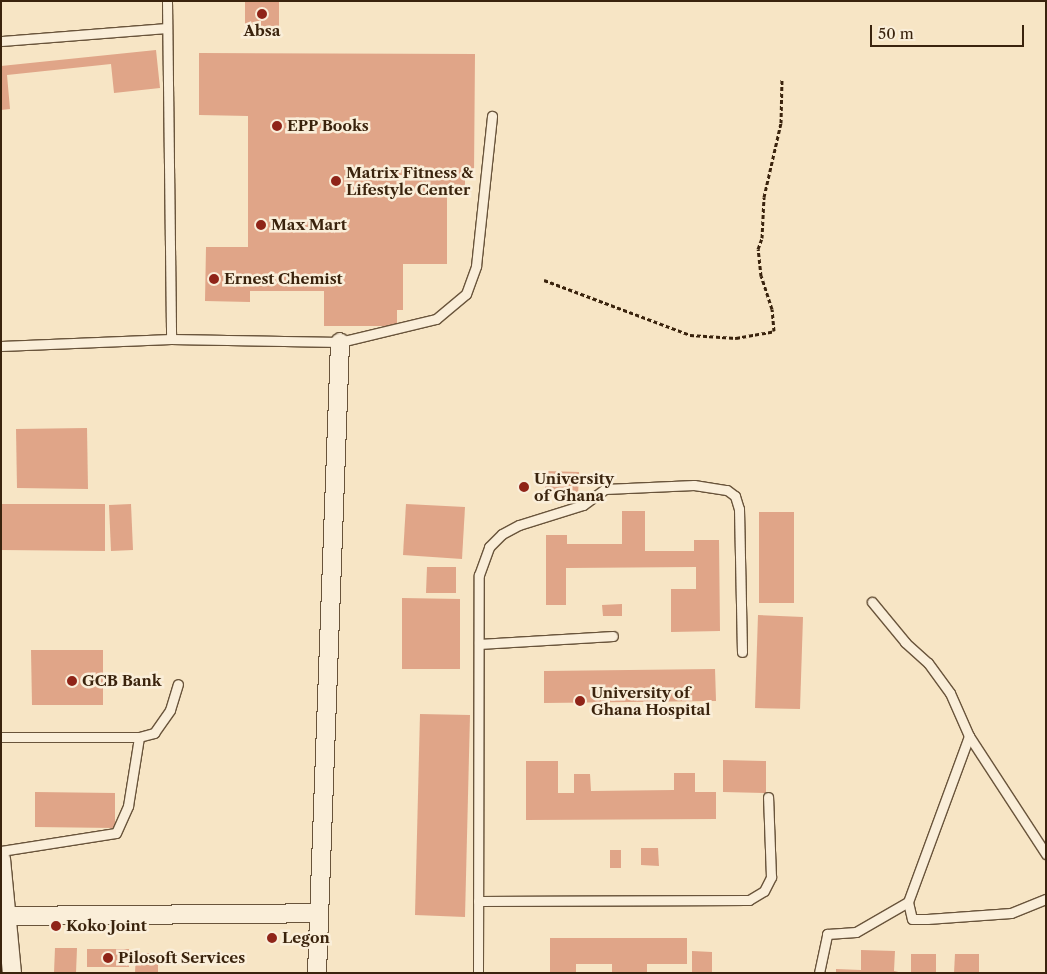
<!DOCTYPE html>
<html>
<head>
<meta charset="utf-8">
<style>
  body { margin:0 }
  #map { position:relative; width:1047px; height:974px; overflow:hidden; background:#f7e5c5; font-family:"Libre Caslon Text",serif }
  div>[style] { position:absolute }
  .building>* { inset:0; background:#e0a588 }
  .path>* { height:3px; margin-top:-1.5px; transform-origin:0; background:repeating-linear-gradient(90deg,#3a230d 0 4px,transparent 0 6.5px) }
  .roads { filter:drop-shadow(1px 0 #69543b) drop-shadow(-1px 0 #69543b) drop-shadow(0 1px #69543b) drop-shadow(0 -1px #69543b) }
  .lane>* { height:9px; margin:-4.5px; padding:0 4.5px; transform-origin:4.5px; border-radius:4.5px; background:#faeed9 }
  .street>* { height:18px; margin:-9px; padding:0 9px; transform-origin:9px; border-radius:9px; background:#faeed9 }
  .dots>* { width:14px; height:14px; translate:-50% -50%; box-sizing:border-box; border:2px solid #faeed9; border-radius:50% }
  span { translate:-50% -50%; white-space:nowrap; text-align:center; line-height:1.15; -webkit-text-stroke:5px #faeed9; paint-order:stroke }
  .poi-label { font-size:15px; color:#3a230d; font-weight:700 }
  .left { translate:0 -50%; text-align:left }
  .frame { position:absolute; inset:0; border:2px solid #3a230d; pointer-events:none }
  .scale { position:absolute; left:870px; top:25px; width:154px; height:22px; box-sizing:border-box; border:2px solid #3a230d; border-top:0; padding-left:6px; font-size:15px; line-height:18px; white-space:nowrap; color:#3a230d; -webkit-text-stroke:4px #faeed9; paint-order:stroke }
</style>
</head>
<body>
<div id="map">
  <div class="building">
    <div style="clip-path:polygon(245px 1px,279px 1px,279px 26px,245px 27px)"></div>
    <div style="clip-path:polygon(156px 50px,160px 88px,114px 93px,111px 64px,7px 75px,10px 109px,1px 110px,1px 66px)"></div>
    <div style="clip-path:polygon(199px 53px,475px 54px,474px 174px,465px 174px,465px 192px,447px 191px,447px 264px,403px 264px,403px 310px,397px 310px,397px 326px,324px 326px,324px 291px,250px 291px,250px 302px,205px 301px,206px 247px,248px 247px,248px 116px,199px 115px)"></div>
    <div style="clip-path:polygon(87px 428px,88px 489px,17px 488px,16px 429px)"></div>
    <div style="clip-path:polygon(545px 471px,579px 472px,578px 497px,545px 496px)"></div>
    <div style="clip-path:polygon(1px 504px,105px 504px,105px 551px,1px 550px)"></div>
    <div style="clip-path:polygon(131px 504px,133px 550px,111px 551px,109px 505px)"></div>
    <div style="clip-path:polygon(406px 504px,465px 507px,462px 559px,403px 555px)"></div>
    <div style="clip-path:polygon(622px 511px,645px 511px,645px 551px,694px 551px,694px 540px,719px 540px,720px 631px,671px 632px,671px 589px,696px 589px,696px 567px,566px 568px,566px 605px,546px 605px,546px 535px,567px 535px,567px 544px,622px 544px)"></div>
    <div style="clip-path:polygon(759px 512px,794px 512px,794px 603px,759px 603px)"></div>
    <div style="clip-path:polygon(427px 567px,456px 567px,456px 593px,426px 593px)"></div>
    <div style="clip-path:polygon(402px 598px,460px 599px,460px 669px,402px 669px)"></div>
    <div style="clip-path:polygon(622px 604px,622px 616px,603px 616px,602px 605px)"></div>
    <div style="clip-path:polygon(758px 615px,803px 617px,800px 709px,755px 708px)"></div>
    <div style="clip-path:polygon(31px 650px,103px 650px,103px 705px,32px 705px)"></div>
    <div style="clip-path:polygon(715px 669px,716px 701px,544px 703px,544px 671px)"></div>
    <div style="clip-path:polygon(420px 714px,470px 715px,465px 917px,415px 915px)"></div>
    <div style="clip-path:polygon(723px 760px,766px 761px,766px 793px,723px 792px)"></div>
    <div style="clip-path:polygon(526px 761px,558px 761px,558px 793px,574px 793px,574px 774px,590px 774px,591px 791px,674px 790px,674px 773px,695px 773px,695px 792px,716px 792px,716px 819px,526px 820px)"></div>
    <div style="clip-path:polygon(35px 792px,115px 793px,115px 828px,35px 827px)"></div>
    <div style="clip-path:polygon(641px 848px,658px 848px,659px 866px,641px 865px)"></div>
    <div style="clip-path:polygon(610px 850px,621px 850px,621px 868px,610px 868px)"></div>
    <div style="clip-path:polygon(550px 938px,687px 938px,687px 964px,647px 964px,647px 973px,612px 973px,612px 964px,576px 964px,576px 973px,550px 973px)"></div>
    <div style="clip-path:polygon(55px 948px,77px 948px,76px 973px,54px 973px)"></div>
    <div style="clip-path:polygon(87px 949px,129px 949px,129px 967px,87px 967px)"></div>
    <div style="clip-path:polygon(861px 950px,895px 951px,894px 971px,903px 973px,836px 973px,836px 969px,861px 970px)"></div>
    <div style="clip-path:polygon(692px 951px,712px 952px,712px 973px,692px 973px)"></div>
    <div style="clip-path:polygon(136px 953px,158px 953px,158px 973px,135px 973px)"></div>
    <div style="clip-path:polygon(911px 954px,936px 954px,936px 973px,911px 973px)"></div>
    <div style="clip-path:polygon(955px 954px,979px 954px,979px 973px,954px 973px)"></div>
  </div>
  <div class="path">
    <div style="left:544px;top:280px;width:156px;rotate:20.6deg"></div>
    <div style="left:690px;top:335px;width:46px;rotate:3.7deg"></div>
    <div style="left:736px;top:338px;width:39px;rotate:-10deg"></div>
    <div style="left:774px;top:331px;width:22px;rotate:-95deg"></div>
    <div style="left:772px;top:309px;width:35px;rotate:-108deg"></div>
    <div style="left:761px;top:276px;width:27px;rotate:-96deg"></div>
    <div style="left:758px;top:249px;width:12px;rotate:-70deg"></div>
    <div style="left:762px;top:238px;width:41px;rotate:-87.2deg"></div>
    <div style="left:764px;top:197px;width:76px;rotate:-77.1deg"></div>
    <div style="left:781px;top:123px;width:44px;rotate:-88.7deg"></div>
  </div>
  <div class="roads">
    <div class="lane">
      <div style="left:167px;top:1px;width:338px;rotate:89.3deg"></div>
      <div style="left:1px;top:41px;width:165px;rotate:-4.5deg"></div>
      <div style="left:1px;top:346px;width:170px;rotate:-2.4deg"></div>
      <div style="left:171px;top:339px;width:169px;rotate:1deg"></div>
      <div style="left:340px;top:342px;width:99px;rotate:-13.5deg"></div>
      <div style="left:436px;top:319px;width:39px;rotate:-40deg"></div>
      <div style="left:466px;top:294px;width:30px;rotate:-70deg"></div>
      <div style="left:476px;top:266px;width:151px;rotate:-83.9deg"></div>
      <div style="left:479px;top:644px;width:134px;rotate:-3.4deg"></div>
      <div style="left:969px;top:736px;width:141px;rotate:56.9deg"></div>
      <div style="left:1px;top:737px;width:138px"></div>
      <div style="left:139px;top:737px;width:16px;rotate:-15deg"></div>
      <div style="left:154px;top:733px;width:28px;rotate:-55deg"></div>
      <div style="left:170px;top:710px;width:27px;rotate:-73deg"></div>
      <div style="left:1px;top:851px;width:116px;rotate:-8.9deg"></div>
      <div style="left:116px;top:833px;width:30px;rotate:-66deg"></div>
      <div style="left:128px;top:806px;width:70px;rotate:-80.9deg"></div>
      <div style="left:478px;top:901px;width:271px;rotate:-0.2deg"></div>
      <div style="left:749px;top:900px;width:17px;rotate:-31deg"></div>
      <div style="left:764px;top:891px;width:16px;rotate:-63deg"></div>
      <div style="left:771px;top:877px;width:80px;rotate:-92.1deg"></div>
      <div style="left:908px;top:902px;width:17px;rotate:77deg"></div>
      <div style="left:912px;top:919px;width:15px"></div>
      <div style="left:927px;top:919px;width:84px;rotate:-4.1deg"></div>
      <div style="left:1011px;top:913px;width:38px;rotate:-22deg"></div>
      <div style="left:478px;top:973px;width:398px;rotate:-89.9deg"></div>
      <div style="left:479px;top:575px;width:30px;rotate:-70deg"></div>
      <div style="left:489px;top:547px;width:18px;rotate:-45deg"></div>
      <div style="left:502px;top:534px;width:19px;rotate:-28deg"></div>
      <div style="left:519px;top:525px;width:67px;rotate:-17.4deg"></div>
      <div style="left:583px;top:505px;width:27px;rotate:-36deg"></div>
      <div style="left:605px;top:489px;width:89px;rotate:-2.6deg"></div>
      <div style="left:694px;top:485px;width:33px;rotate:9deg"></div>
      <div style="left:727px;top:490px;width:10px;rotate:37deg"></div>
      <div style="left:735px;top:496px;width:14px;rotate:73deg"></div>
      <div style="left:739px;top:509px;width:143px;rotate:88.8deg"></div>
      <div style="left:819px;top:973px;width:40px;rotate:-78deg"></div>
      <div style="left:827px;top:934px;width:29px;rotate:-4deg"></div>
      <div style="left:856px;top:932px;width:60px;rotate:-30deg"></div>
      <div style="left:908px;top:902px;width:177px;rotate:-69.8deg"></div>
      <div style="left:969px;top:736px;width:47px;rotate:-113.8deg"></div>
      <div style="left:950px;top:693px;width:37px;rotate:-126deg"></div>
      <div style="left:928px;top:663px;width:31px;rotate:-138deg"></div>
      <div style="left:905px;top:642px;width:52px;rotate:-129.5deg"></div>
    </div>
    <div class="street">
      <div style="left:1px;top:859px;width:115px;rotate:84.5deg"></div>
      <div style="left:1px;top:916px;width:317px;rotate:-0.5deg"></div>
      <div style="left:317px;top:973px;width:631px;rotate:-87.91deg"></div>
    </div>
  </div>
  <div class="dots">
    <div style="left:262px;top:14px;background:#8f2418"></div>
    <div style="left:277px;top:126px;background:#8f2418"></div>
    <div style="left:336px;top:181px;background:#8f2418"></div>
    <div style="left:261px;top:225px;background:#8f2418"></div>
    <div style="left:214px;top:279px;background:#8f2418"></div>
    <div style="left:524px;top:487px;background:#8f2418"></div>
    <div style="left:72px;top:681px;background:#8f2418"></div>
    <div style="left:580px;top:701px;background:#8f2418"></div>
    <div style="left:56px;top:926px;background:#8f2418"></div>
    <div style="left:272px;top:938px;background:#8f2418"></div>
    <div style="left:108px;top:958px;background:#8f2418"></div>
  </div>
  <div class="poi-label">
    <span style="left:262px;top:31px">Absa</span>
    <span class="left" style="left:287px;top:126px">EPP Books</span>
    <span class="left" style="left:346px;top:181px">Matrix Fitness &amp;<br>Lifestyle Center</span>
    <span class="left" style="left:271px;top:225px">Max Mart</span>
    <span class="left" style="left:224px;top:279px">Ernest Chemist</span>
    <span class="left" style="left:534px;top:487px">University<br>of Ghana</span>
    <span class="left" style="left:82px;top:681px">GCB Bank</span>
    <span class="left" style="left:591px;top:701px">University of<br>Ghana Hospital</span>
    <span class="left" style="left:66px;top:926px">Koko Joint</span>
    <span class="left" style="left:282px;top:938px">Legon</span>
    <span class="left" style="left:118px;top:958px">Pilosoft Services</span>
  </div>
  <div class="frame"></div>
  <div class="scale">50 m</div>
</div>
</body>
</html>
